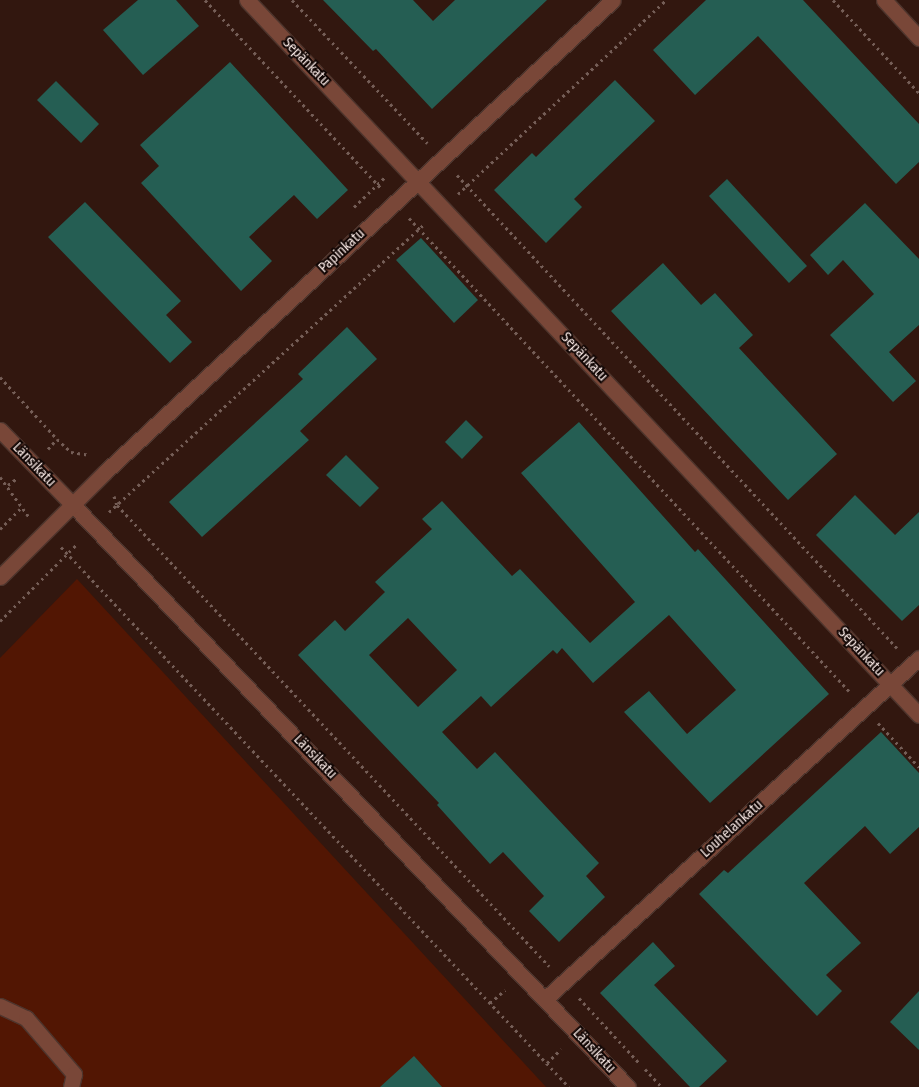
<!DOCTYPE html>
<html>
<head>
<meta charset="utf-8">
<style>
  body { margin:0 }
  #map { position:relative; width:919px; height:1087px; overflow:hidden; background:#32170f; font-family:"Fira Sans Condensed",sans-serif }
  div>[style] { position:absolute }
  .green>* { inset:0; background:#521603 }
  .building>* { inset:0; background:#255e53 }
  .path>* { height:3px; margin-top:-1.5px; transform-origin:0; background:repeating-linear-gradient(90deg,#755e57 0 2.5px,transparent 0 6.5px) }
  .roads { filter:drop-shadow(1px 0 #4e352d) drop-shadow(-1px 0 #4e352d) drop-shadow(0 1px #4e352d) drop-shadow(0 -1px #4e352d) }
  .service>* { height:15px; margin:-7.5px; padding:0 7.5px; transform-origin:7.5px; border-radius:7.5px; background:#794738 }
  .minor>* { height:15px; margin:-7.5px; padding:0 7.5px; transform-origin:7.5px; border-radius:7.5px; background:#794738 }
  .tertiary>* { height:15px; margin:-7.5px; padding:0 7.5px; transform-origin:7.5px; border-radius:7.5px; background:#794738 }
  span { translate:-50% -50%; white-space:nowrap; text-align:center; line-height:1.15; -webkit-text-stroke:4px #110604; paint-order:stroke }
  .street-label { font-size:14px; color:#fcece8 }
</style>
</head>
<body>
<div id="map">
  <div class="green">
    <div style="clip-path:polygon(77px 579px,546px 1087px,0 1087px,0 658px)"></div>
  </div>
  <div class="building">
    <div style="clip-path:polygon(138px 0,176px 0,199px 26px,143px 75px,103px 30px)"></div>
    <div style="clip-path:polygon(323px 0,413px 0,433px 21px,455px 0,547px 0,432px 109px,376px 49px,373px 51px)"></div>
    <div style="clip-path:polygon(706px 0,803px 0,919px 124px,919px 162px,896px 184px,758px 36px,695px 95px,653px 50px)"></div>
    <div style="clip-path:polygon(230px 62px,348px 190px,317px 219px,294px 195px,249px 237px,272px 261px,241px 291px,141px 183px,159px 166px,140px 145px)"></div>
    <div style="clip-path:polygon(615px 80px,655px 121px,574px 199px,582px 207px,546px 243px,494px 190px,532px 153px,536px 157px)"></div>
    <div style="clip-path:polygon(56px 81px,99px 124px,81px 143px,37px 100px)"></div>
    <div style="clip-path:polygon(727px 179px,807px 266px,789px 283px,709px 196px)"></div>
    <div style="clip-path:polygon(85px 202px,181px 301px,166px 315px,192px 342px,170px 363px,48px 237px)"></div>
    <div style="clip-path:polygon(865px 203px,919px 259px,919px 325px,889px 352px,916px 381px,893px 402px,830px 335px,874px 294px,843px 260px,828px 275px,810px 255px)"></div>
    <div style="clip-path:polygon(421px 238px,478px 300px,454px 323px,396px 260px)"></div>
    <div style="clip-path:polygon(663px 263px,701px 305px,715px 293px,753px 335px,739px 348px,837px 454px,788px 500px,611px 311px)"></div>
    <div style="clip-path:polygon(347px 327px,377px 359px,300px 431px,309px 440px,202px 537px,169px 502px,303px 379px,298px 374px)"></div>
    <div style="clip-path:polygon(466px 420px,483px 437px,462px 459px,445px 442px)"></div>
    <div style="clip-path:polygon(evenodd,579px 422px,695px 552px,698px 549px,829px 694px,710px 803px,624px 712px,649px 691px,687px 734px,736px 690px,669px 615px,593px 683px,562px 648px,557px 654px,553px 650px,491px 707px,481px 696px,442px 732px,477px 769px,495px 752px,599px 863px,586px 876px,605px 897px,559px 942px,529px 911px,544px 896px,503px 852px,490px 864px,437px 805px,439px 803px,298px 655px,335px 620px,345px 631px,385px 592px,375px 582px,432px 529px,422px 519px,442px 501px,512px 576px,520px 569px,590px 643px,635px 602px,521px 473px,579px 422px,408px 618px,457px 670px,418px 707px,369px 655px,408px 618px)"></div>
    <div style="clip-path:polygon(346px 455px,379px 488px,360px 507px,326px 475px)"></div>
    <div style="clip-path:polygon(855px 495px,895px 535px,919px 512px,919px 605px,902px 621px,816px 535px)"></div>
    <div style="clip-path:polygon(881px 732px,919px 773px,919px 827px,890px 854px,865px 826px,804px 883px,861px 943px,826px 975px,842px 991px,817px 1016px,699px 894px,724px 870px,728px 873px)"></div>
    <div style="clip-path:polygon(653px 942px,675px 966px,654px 985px,727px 1061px,699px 1087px,690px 1087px,600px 993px)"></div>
    <div style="clip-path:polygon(919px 991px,919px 1050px,890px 1022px)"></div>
    <div style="clip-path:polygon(414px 1056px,442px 1087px,380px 1087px)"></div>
  </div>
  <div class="path">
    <div style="left:205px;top:0;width:258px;rotate:46.9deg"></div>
    <div style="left:292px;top:0;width:197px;rotate:46.6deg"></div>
    <div style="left:833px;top:0;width:127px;rotate:47.2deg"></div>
    <div style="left:457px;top:175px;width:646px;rotate:47.07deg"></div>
    <div style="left:458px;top:194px;width:284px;rotate:-43deg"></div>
    <div style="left:354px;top:207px;width:42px;rotate:-44deg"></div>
    <div style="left:409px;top:218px;width:646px;rotate:47.07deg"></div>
    <div style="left:0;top:377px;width:84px;rotate:47.4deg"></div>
    <div style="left:48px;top:449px;width:13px;rotate:-48deg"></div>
    <div style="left:57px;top:439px;width:19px;rotate:43deg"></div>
    <div style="left:71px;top:452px;width:18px;rotate:9deg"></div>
    <div style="left:0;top:477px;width:49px;rotate:54.1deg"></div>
    <div style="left:8px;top:485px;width:10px;rotate:-37deg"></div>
    <div style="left:114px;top:496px;width:9px;rotate:72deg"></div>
    <div style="left:117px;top:505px;width:632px;rotate:46.86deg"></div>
    <div style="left:109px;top:512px;width:428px;rotate:-42.4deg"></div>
    <div style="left:0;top:529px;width:30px;rotate:-45deg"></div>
    <div style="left:61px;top:547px;width:741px;rotate:46.75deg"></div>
    <div style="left:0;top:621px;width:110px;rotate:-45deg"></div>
    <div style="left:878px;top:723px;width:60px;rotate:47deg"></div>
    <div style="left:579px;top:998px;width:91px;rotate:47.2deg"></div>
    <div style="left:490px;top:1003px;width:20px;rotate:-41deg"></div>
    <div style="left:547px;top:1063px;width:20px;rotate:-45deg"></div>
    <div style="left:645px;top:1069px;width:25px;rotate:47deg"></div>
  </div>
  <div class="roads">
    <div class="service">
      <div style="left:0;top:1006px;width:29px;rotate:25deg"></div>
      <div style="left:26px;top:1018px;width:74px;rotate:49.4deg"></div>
      <div style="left:74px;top:1074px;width:13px;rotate:103deg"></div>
    </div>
    <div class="minor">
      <div style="left:247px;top:0;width:981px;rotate:46.78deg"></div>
      <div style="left:884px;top:0;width:52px;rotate:47.4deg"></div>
      <div style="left:73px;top:505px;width:804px;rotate:46.36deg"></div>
      <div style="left:545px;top:999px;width:506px;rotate:-42.36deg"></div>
    </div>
    <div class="tertiary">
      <div style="left:0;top:430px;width:105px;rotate:45.8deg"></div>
      <div style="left:0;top:577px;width:148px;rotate:-45deg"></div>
      <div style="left:105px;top:472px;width:693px;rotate:-42.9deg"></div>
    </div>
  </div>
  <div class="street-label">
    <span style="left:306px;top:62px;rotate:46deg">Sepänkatu</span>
    <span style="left:342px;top:251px;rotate:-43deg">Papinkatu</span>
    <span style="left:584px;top:357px;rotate:47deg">Sepänkatu</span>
    <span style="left:34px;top:465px;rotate:46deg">Länsikatu</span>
    <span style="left:861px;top:652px;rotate:47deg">Sepänkatu</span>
    <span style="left:315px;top:757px;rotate:46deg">Länsikatu</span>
    <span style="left:732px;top:829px;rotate:-42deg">Louhelankatu</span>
    <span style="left:594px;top:1051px;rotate:47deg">Länsikatu</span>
  </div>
</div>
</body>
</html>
